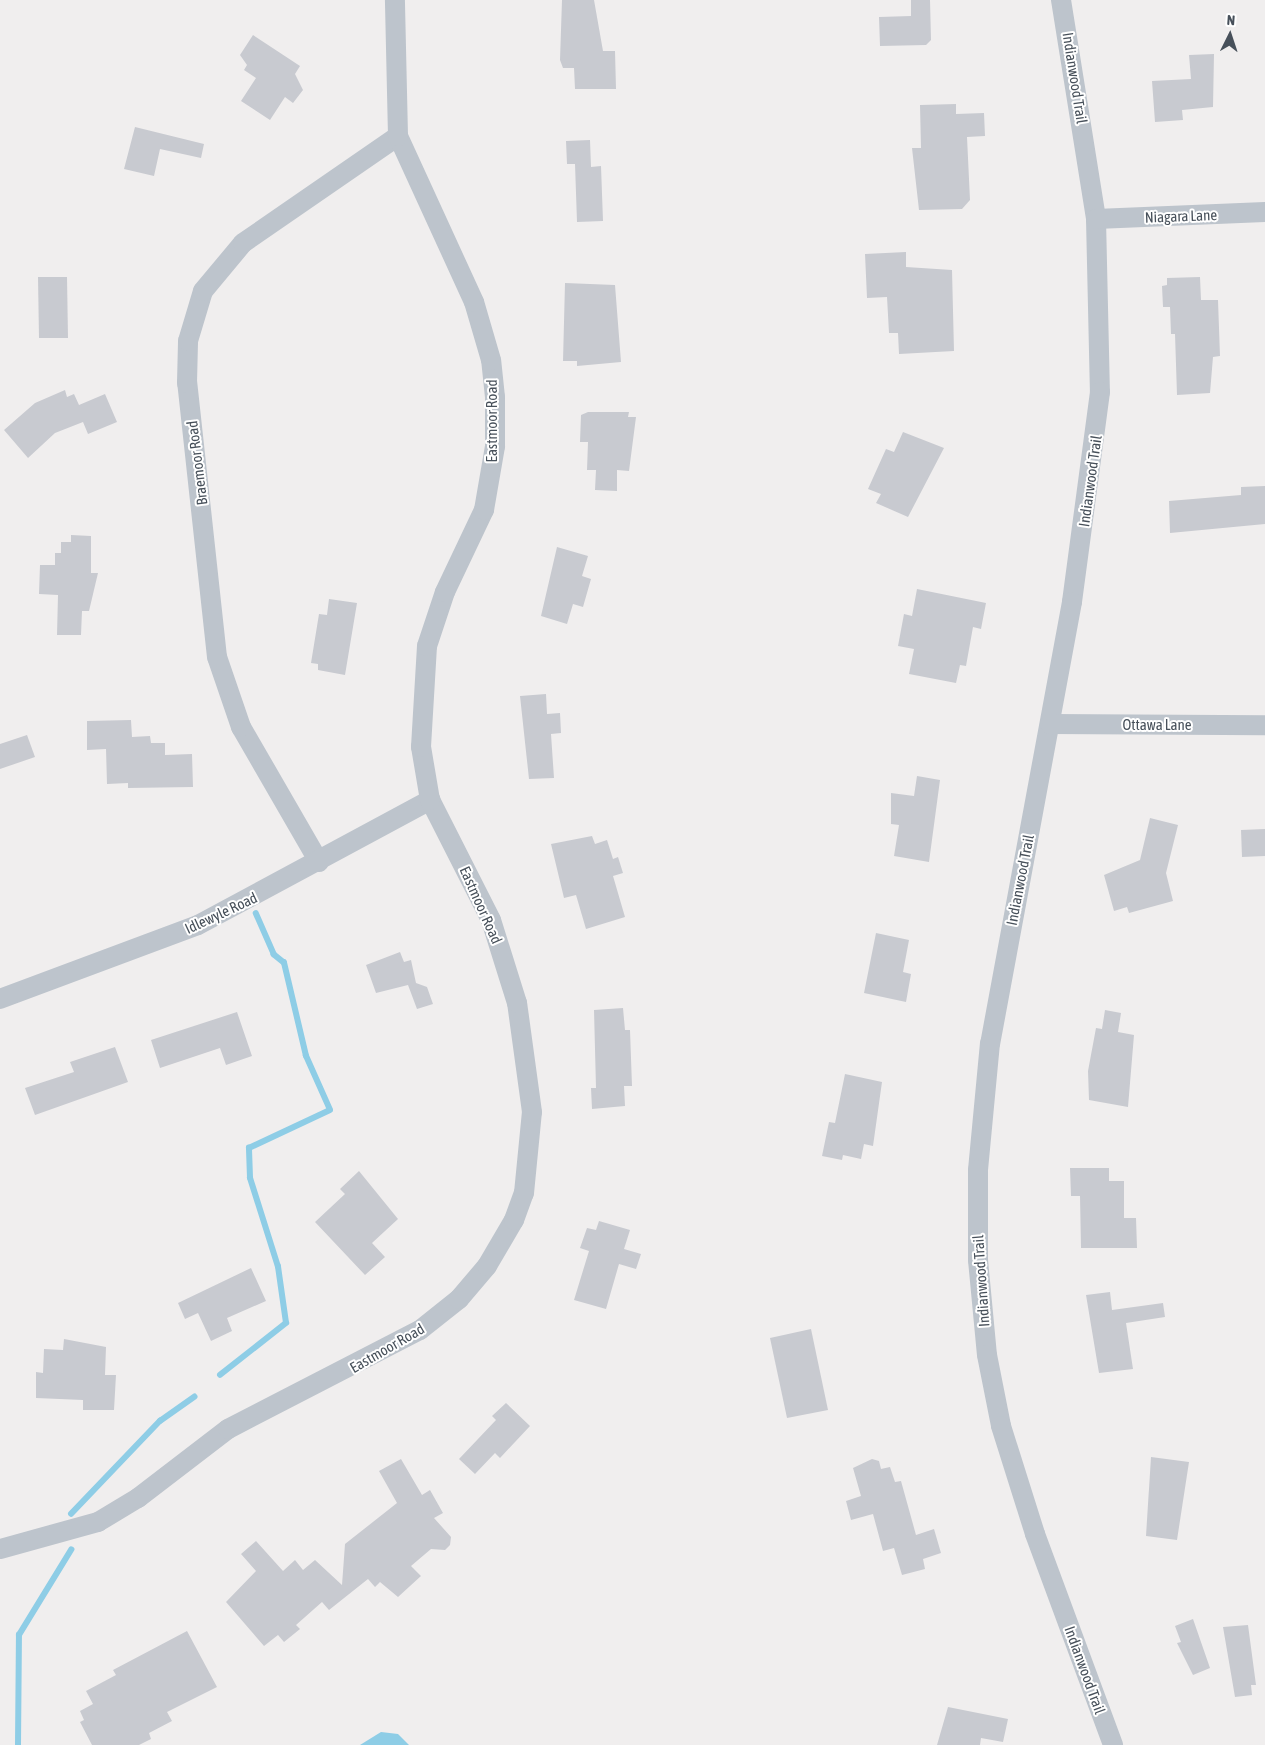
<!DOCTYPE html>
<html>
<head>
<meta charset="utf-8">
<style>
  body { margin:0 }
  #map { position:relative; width:1265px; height:1745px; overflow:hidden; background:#f0eeee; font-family:"Asap Condensed",sans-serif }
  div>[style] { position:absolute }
  .water>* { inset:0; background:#8ecde6 }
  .stream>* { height:5.5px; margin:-2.75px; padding:0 2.75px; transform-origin:2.75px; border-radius:2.75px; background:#8ecde6 }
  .building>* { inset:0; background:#c8cad0 }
  .street>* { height:20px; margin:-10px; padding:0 10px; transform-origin:10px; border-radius:10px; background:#bdc4cc }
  span { translate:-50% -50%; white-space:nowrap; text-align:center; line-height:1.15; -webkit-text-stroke:4px #fff; paint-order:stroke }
  .street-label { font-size:15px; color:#47505a }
  .north { position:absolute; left:1205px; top:10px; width:50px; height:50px; -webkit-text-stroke:4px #fff; paint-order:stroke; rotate:4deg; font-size:14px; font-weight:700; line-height:20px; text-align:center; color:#47505a }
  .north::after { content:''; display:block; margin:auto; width:18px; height:22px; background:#47505a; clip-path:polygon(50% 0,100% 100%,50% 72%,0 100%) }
</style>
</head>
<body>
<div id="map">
  <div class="water">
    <div style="clip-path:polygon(381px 1732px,398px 1734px,409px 1745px,360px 1745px)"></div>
  </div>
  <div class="stream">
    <div style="left:220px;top:1375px;width:84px;rotate:-38.2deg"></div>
    <div style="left:286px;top:1323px;width:57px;rotate:-98.1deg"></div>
    <div style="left:278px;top:1267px;width:93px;rotate:-107.5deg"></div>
    <div style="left:250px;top:1178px;width:30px;rotate:-92deg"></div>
    <div style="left:249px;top:1148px;width:89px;rotate:-25.1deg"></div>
    <div style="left:330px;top:1110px;width:59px;rotate:-114deg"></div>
    <div style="left:306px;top:1056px;width:96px;rotate:-103.3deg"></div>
    <div style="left:284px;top:963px;width:13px;rotate:-141deg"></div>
    <div style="left:274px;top:955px;width:45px;rotate:-113.7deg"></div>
    <div style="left:71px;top:1514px;width:129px;rotate:-46.3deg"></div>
    <div style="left:160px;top:1421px;width:42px;rotate:-35.2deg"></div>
    <div style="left:18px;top:1745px;width:110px;rotate:-89.5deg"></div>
    <div style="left:19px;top:1635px;width:100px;rotate:-58.5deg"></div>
  </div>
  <div class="building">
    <div style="clip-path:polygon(562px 0,594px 0,603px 51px,615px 51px,616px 89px,575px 89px,574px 68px,563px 68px,560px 60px)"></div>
    <div style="clip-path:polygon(911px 0,930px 0,931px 40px,926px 45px,880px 46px,879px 17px,911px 16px)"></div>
    <div style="clip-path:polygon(253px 35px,300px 66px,295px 74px,303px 90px,293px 103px,285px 97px,270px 120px,241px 101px,256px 78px,244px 70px,247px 65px,240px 55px)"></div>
    <div style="clip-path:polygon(1214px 54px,1213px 107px,1182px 110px,1183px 120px,1155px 122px,1152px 81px,1191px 79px,1189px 55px)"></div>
    <div style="clip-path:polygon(956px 104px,956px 114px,984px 113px,985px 136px,967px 137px,970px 200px,962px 209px,919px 210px,912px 148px,921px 148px,920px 105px)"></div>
    <div style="clip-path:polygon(135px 127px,204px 144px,201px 158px,160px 149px,154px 176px,124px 169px)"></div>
    <div style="clip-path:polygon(590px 140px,591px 167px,601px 166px,603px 221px,577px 222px,575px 164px,567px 164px,566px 141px)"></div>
    <div style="clip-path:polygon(906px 252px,906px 267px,952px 270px,954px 351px,899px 354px,898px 333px,889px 333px,887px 297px,867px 298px,865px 254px)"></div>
    <div style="clip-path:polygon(38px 277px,67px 277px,68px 338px,39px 338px)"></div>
    <div style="clip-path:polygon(1200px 277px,1201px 300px,1218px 300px,1220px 356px,1213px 357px,1210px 393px,1177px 395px,1175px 334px,1171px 334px,1170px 307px,1163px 307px,1162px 286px,1167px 285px,1167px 278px)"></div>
    <div style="clip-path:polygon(565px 283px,615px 285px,621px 362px,577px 366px,577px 361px,563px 361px)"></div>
    <div style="clip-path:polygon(65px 390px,67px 397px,74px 394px,79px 405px,105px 394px,117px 422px,88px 434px,83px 422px,55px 433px,28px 458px,4px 430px,35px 403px)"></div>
    <div style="clip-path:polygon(588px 412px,629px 412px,628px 417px,636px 417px,629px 471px,617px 470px,617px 491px,595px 490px,596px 470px,587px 470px,588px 442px,580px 442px,581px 415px)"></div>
    <div style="clip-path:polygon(903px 432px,944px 448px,908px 517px,876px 503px,881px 494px,868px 489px,886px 449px,894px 452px)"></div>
    <div style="clip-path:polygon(1265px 486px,1265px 524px,1170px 533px,1169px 501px,1241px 495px,1241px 487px)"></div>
    <div style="clip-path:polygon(71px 535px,91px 536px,91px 573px,98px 573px,89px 611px,82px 611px,81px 635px,57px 635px,58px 595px,39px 594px,40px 565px,55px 565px,55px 553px,61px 553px,61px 542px,71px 542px)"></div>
    <div style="clip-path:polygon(557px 547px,588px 556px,582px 576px,591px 579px,583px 607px,573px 604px,567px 624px,541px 616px)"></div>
    <div style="clip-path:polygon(917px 589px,986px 603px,981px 629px,973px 627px,966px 666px,960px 665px,956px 683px,909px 674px,914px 649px,898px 646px,904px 614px,912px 616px)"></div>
    <div style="clip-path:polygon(329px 599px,357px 603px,345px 675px,318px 670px,318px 664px,311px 663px,319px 614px,327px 615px)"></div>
    <div style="clip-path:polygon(546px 694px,547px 714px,560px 713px,561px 733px,551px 734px,554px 778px,529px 779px,520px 696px)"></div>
    <div style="clip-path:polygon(131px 720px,132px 737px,150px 736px,151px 743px,165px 743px,165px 755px,192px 754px,193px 787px,128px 788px,128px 783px,107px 784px,106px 749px,87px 750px,87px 721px)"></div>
    <div style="clip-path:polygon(27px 735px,35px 757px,0 769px,0 744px)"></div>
    <div style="clip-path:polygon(917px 776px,940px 780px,929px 862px,894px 856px,899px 825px,891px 824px,891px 793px,914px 796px)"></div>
    <div style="clip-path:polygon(1150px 818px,1178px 825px,1166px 873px,1173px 901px,1129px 913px,1127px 907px,1114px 911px,1104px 875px,1140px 860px)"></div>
    <div style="clip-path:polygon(1265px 829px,1265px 856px,1242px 857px,1241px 830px)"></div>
    <div style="clip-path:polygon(592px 836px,595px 844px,607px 840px,613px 859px,618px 857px,623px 873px,613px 876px,625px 917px,586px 929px,576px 895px,564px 898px,551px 844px)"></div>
    <div style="clip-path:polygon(876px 933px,909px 940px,903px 972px,911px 974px,906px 1002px,864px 993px)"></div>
    <div style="clip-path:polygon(400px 952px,404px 962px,411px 960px,416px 983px,427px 987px,433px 1004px,417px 1009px,408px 985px,376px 993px,366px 965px)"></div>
    <div style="clip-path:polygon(623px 1008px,625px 1030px,630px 1030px,632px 1086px,624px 1086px,625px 1106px,592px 1109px,591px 1088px,596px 1088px,594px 1010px)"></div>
    <div style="clip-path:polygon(1105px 1010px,1121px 1013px,1118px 1032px,1134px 1035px,1128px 1107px,1089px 1100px,1088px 1071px,1096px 1028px,1102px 1029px)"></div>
    <div style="clip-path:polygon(237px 1012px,252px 1056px,226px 1065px,220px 1048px,160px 1068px,151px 1040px)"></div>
    <div style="clip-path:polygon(115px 1047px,128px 1082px,35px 1115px,25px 1088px,74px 1072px,70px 1062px)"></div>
    <div style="clip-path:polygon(845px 1074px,882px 1082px,873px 1146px,864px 1144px,861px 1159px,843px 1155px,842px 1160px,822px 1156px,829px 1122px,835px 1123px)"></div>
    <div style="clip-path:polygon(1070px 1168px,1109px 1168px,1109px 1181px,1124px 1181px,1124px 1218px,1136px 1218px,1137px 1248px,1081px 1248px,1080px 1196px,1071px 1196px)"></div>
    <div style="clip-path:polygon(359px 1171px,398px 1219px,372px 1243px,385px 1257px,365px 1275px,315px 1222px,345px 1194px,340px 1189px)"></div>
    <div style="clip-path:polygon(599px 1221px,630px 1230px,624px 1249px,641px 1254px,636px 1269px,619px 1264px,606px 1309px,574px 1300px,589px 1251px,580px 1248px,587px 1228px,596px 1230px)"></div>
    <div style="clip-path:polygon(251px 1268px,266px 1301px,227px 1318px,232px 1331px,211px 1341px,198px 1313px,185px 1319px,178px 1303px)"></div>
    <div style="clip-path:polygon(1110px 1292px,1112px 1310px,1163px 1303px,1165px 1317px,1126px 1323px,1133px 1369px,1099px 1373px,1086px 1295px)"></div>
    <div style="clip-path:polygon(811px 1329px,828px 1410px,787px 1418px,770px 1338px)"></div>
    <div style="clip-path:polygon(64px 1339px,106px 1347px,105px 1375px,116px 1375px,114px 1410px,83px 1410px,83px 1400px,36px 1398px,36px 1372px,43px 1373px,44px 1349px,63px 1350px)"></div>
    <div style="clip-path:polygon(506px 1403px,530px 1426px,500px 1458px,495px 1453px,475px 1474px,459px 1459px,496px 1420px,492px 1416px)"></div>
    <div style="clip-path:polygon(1151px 1457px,1189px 1462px,1177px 1540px,1146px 1536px)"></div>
    <div style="clip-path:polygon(401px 1459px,422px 1495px,430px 1490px,443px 1513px,434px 1518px,451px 1537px,450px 1545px,445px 1550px,431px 1549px,411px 1566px,421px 1576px,398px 1597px,380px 1582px,375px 1587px,368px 1579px,329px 1610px,322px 1602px,296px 1625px,300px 1629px,284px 1642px,278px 1635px,264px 1646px,226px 1602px,256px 1571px,241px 1554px,256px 1541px,283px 1571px,295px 1560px,303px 1570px,315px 1560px,342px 1585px,345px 1544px,397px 1503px,379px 1471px)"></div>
    <div style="clip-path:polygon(872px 1459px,879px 1461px,881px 1469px,890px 1467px,895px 1482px,901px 1481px,916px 1535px,934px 1529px,941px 1553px,923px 1559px,925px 1569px,902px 1575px,894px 1548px,883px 1551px,873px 1514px,851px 1520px,846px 1501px,861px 1496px,853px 1468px)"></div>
    <div style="clip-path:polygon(1193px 1619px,1210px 1668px,1193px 1675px,1177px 1643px,1181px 1642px,1175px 1626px)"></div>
    <div style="clip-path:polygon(1248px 1625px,1256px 1685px,1251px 1685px,1252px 1695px,1235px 1697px,1223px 1627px)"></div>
    <div style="clip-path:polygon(187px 1631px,217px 1687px,167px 1712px,172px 1721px,149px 1733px,151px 1739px,139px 1745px,92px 1745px,80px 1722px,84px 1720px,80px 1711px,93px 1704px,86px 1691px,116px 1675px,113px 1670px)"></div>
    <div style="clip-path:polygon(948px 1707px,1008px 1719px,1003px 1742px,981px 1738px,980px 1745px,937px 1745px)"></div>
  </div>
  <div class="street">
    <div style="left:1061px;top:0;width:222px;rotate:80.9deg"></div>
    <div style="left:1096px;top:219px;width:173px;rotate:88.7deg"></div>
    <div style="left:1100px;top:392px;width:212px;rotate:97.6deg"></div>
    <div style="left:1072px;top:602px;width:449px;rotate:100.5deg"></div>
    <div style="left:990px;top:1043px;width:128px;rotate:95.4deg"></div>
    <div style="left:978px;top:1170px;width:90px;rotate:90deg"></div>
    <div style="left:978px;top:1260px;width:95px;rotate:84.6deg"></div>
    <div style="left:987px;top:1355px;width:72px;rotate:78.8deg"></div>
    <div style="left:1001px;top:1426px;width:113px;rotate:72.5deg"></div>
    <div style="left:1035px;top:1534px;width:225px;rotate:69.7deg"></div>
    <div style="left:1096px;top:219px;width:169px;rotate:-2.4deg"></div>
    <div style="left:1050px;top:724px;width:215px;rotate:0.3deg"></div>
    <div style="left:319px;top:862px;width:156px;rotate:-120deg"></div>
    <div style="left:241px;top:727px;width:74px;rotate:-108.9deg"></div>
    <div style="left:217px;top:657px;width:276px;rotate:-96.2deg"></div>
    <div style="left:187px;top:383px;width:42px;rotate:-88.6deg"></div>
    <div style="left:188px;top:341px;width:52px;rotate:-73.3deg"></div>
    <div style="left:203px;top:291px;width:62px;rotate:-50.2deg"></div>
    <div style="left:243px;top:243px;width:188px;rotate:-34.6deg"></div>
    <div style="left:0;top:999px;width:211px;rotate:-20.5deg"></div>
    <div style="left:198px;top:925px;width:264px;rotate:-28.3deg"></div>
    <div style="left:0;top:1549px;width:102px;rotate:-15.4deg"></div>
    <div style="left:98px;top:1522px;width:47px;rotate:-31deg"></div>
    <div style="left:138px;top:1498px;width:113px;rotate:-37.5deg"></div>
    <div style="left:228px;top:1429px;width:216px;rotate:-27.3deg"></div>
    <div style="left:420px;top:1330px;width:50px;rotate:-38.5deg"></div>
    <div style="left:459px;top:1299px;width:43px;rotate:-49.7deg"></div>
    <div style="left:487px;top:1266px;width:53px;rotate:-59.6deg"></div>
    <div style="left:514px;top:1220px;width:29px;rotate:-70deg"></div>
    <div style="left:524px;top:1193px;width:81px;rotate:-84.4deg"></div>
    <div style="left:532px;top:1112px;width:110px;rotate:-97.8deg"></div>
    <div style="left:517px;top:1003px;width:87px;rotate:-107.4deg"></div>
    <div style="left:491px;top:920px;width:135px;rotate:-116.9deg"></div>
    <div style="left:430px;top:800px;width:54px;rotate:-99.6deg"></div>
    <div style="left:421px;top:747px;width:101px;rotate:-86.6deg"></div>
    <div style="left:427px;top:646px;width:57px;rotate:-71.6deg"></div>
    <div style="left:445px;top:592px;width:91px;rotate:-64.6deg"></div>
    <div style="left:484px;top:510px;width:65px;rotate:-80.2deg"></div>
    <div style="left:495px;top:446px;width:49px;rotate:-90deg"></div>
    <div style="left:495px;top:397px;width:37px;rotate:-96deg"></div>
    <div style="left:491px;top:360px;width:60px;rotate:-106.3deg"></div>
    <div style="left:474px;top:302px;width:183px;rotate:-114.6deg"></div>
    <div style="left:398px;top:136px;width:136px;rotate:-91.3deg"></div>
  </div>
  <div class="street-label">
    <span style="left:1075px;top:78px;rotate:81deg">Indianwood Trail</span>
    <span style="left:1181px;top:216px;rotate:-2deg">Niagara Lane</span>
    <span style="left:492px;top:421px;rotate:-90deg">Eastmoor Road</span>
    <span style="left:197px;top:463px;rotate:-97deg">Braemoor Road</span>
    <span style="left:1090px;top:481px;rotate:-82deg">Indianwood Trail</span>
    <span style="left:1157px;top:725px">Ottawa Lane</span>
    <span style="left:1020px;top:880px;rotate:-79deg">Indianwood Trail</span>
    <span style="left:481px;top:905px;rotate:66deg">Eastmoor Road</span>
    <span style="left:221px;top:913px;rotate:-25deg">Idlewyle Road</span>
    <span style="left:981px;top:1281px;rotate:-94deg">Indianwood Trail</span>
    <span style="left:387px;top:1348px;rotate:-30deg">Eastmoor Road</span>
    <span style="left:1085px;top:1670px;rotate:70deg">Indianwood Trail</span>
  </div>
  <div class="north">N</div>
</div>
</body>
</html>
